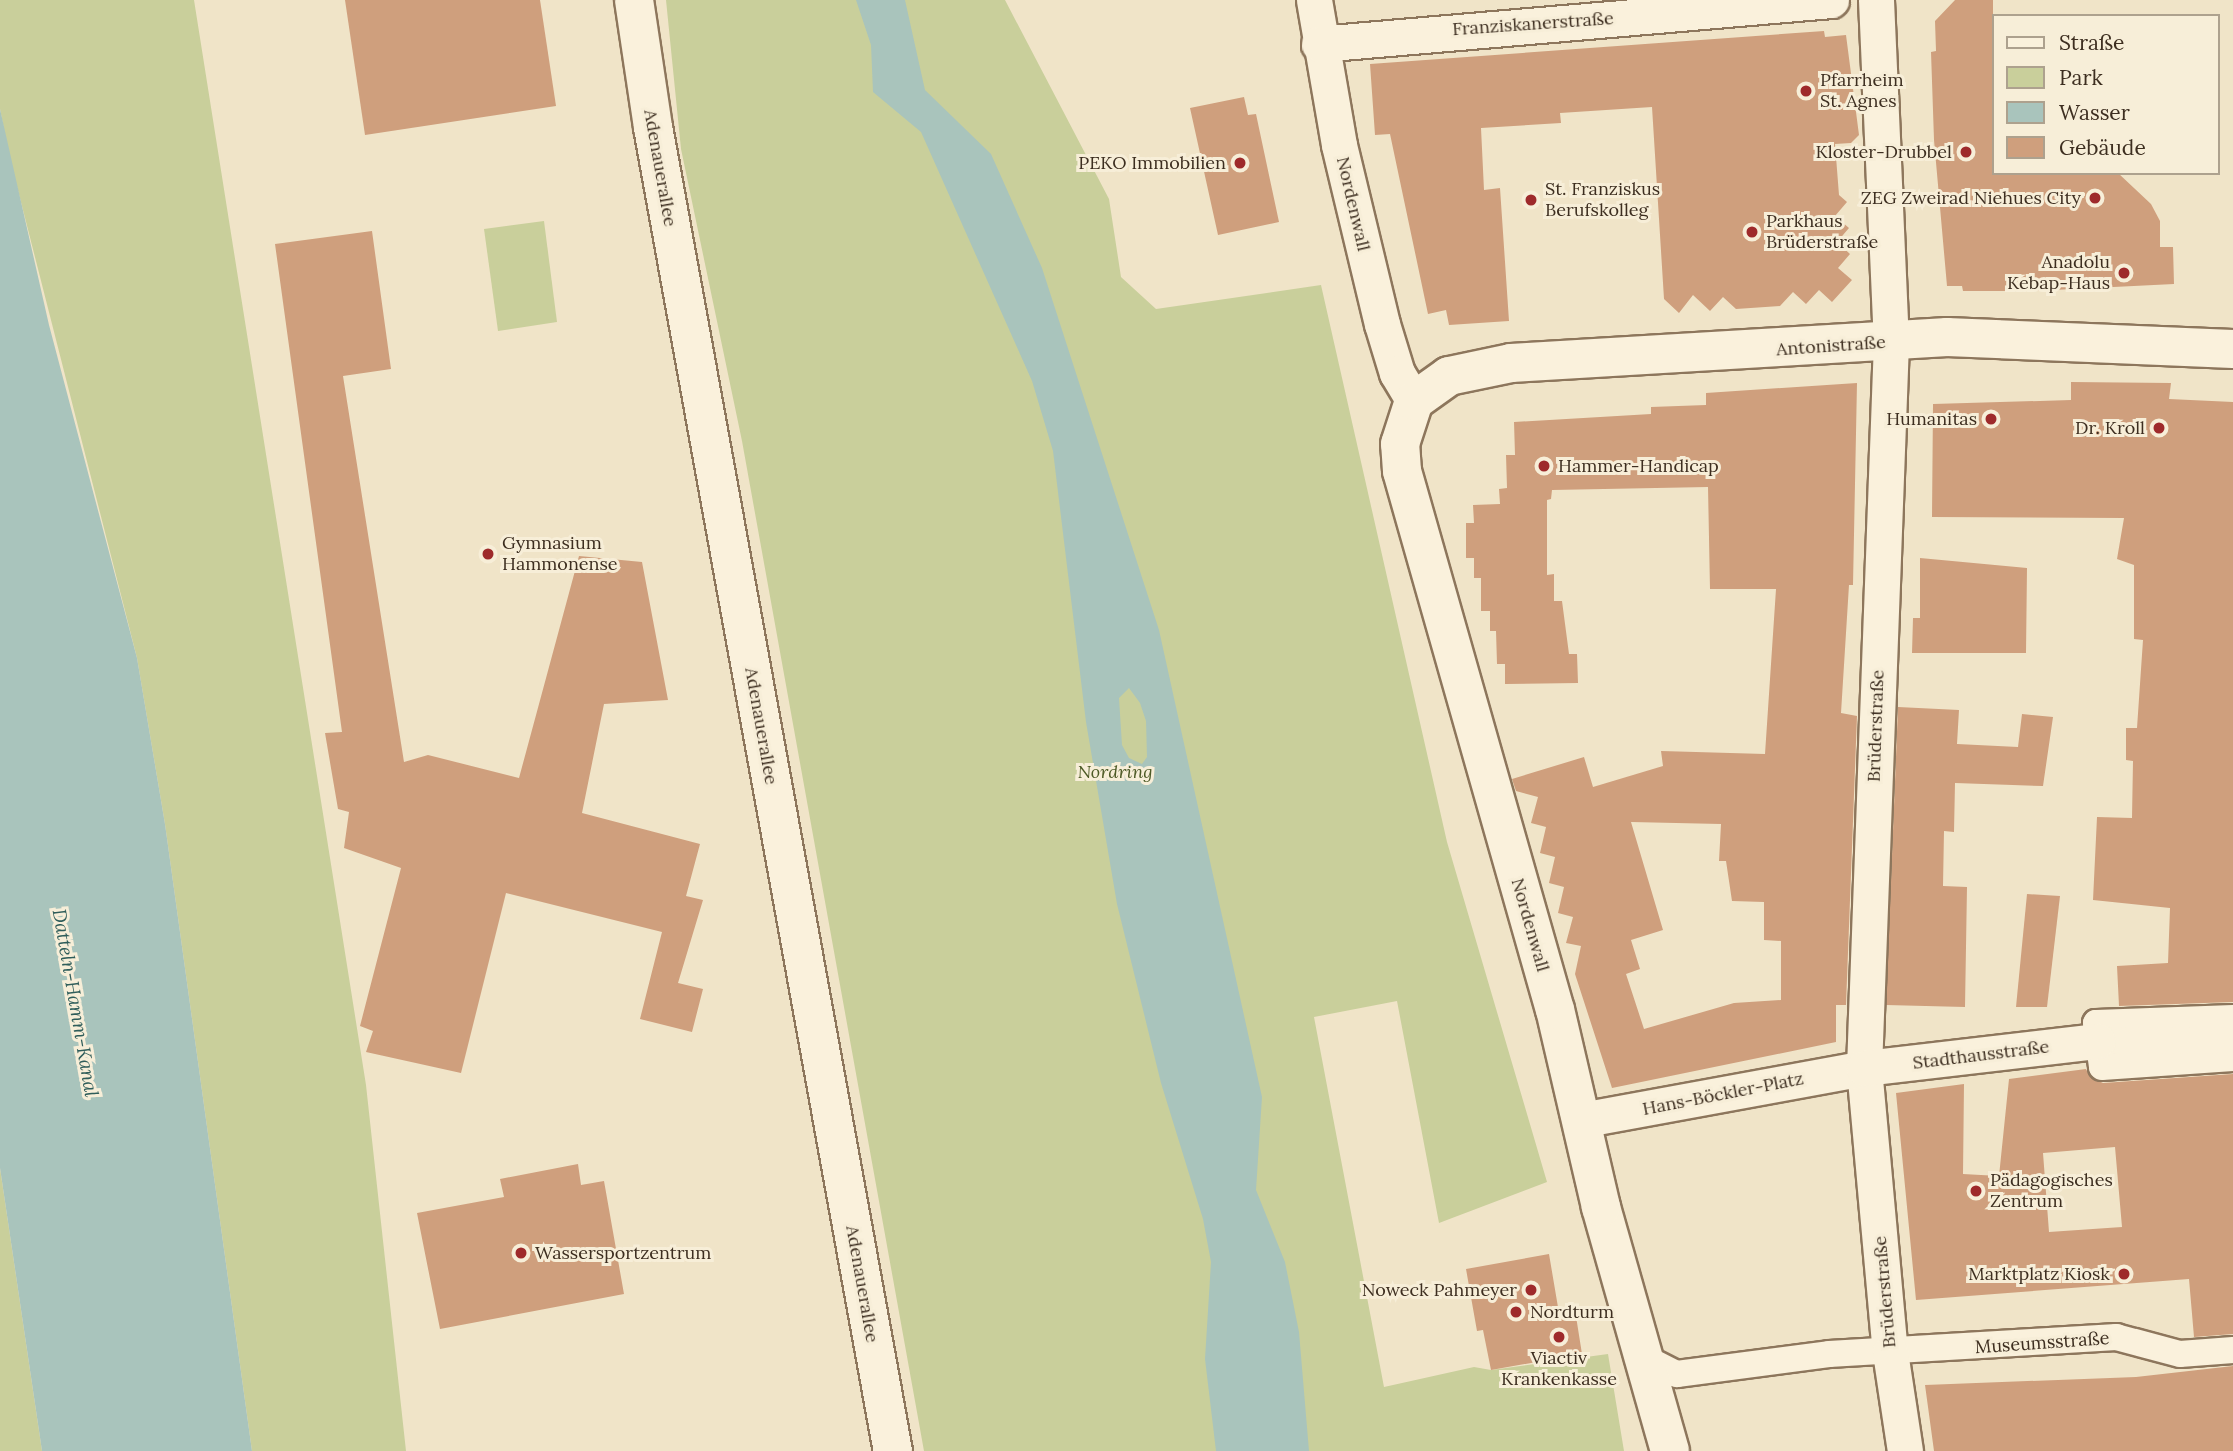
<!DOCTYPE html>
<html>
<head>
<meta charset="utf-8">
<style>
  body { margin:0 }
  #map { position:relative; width:2233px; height:1451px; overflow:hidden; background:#f0e4c8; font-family:Lora,serif }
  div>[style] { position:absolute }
  .green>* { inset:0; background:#c9cf9b }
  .water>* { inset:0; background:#a9c4bc }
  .building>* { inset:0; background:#cf9f7d }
  .roads { filter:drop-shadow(2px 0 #8d765c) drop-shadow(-2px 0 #8d765c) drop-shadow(0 2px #8d765c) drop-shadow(0 -2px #8d765c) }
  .pedestrian>* { height:26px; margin:-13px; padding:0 13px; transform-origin:13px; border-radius:13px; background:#faf1dc }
  .minor>* { height:35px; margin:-17.5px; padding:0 17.5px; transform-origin:17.5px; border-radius:17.5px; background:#faf1dc }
  .secondary>* { height:38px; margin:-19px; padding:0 19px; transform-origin:19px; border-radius:19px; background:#faf1dc }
  .dots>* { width:19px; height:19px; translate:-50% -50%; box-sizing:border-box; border:4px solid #f7eed8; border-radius:50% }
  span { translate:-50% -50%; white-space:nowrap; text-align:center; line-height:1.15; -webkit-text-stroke:6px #f7eed8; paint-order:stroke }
  .street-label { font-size:18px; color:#3d2e20 }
  .poi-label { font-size:18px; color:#3d2e20 }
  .left { translate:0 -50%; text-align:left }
  .right { translate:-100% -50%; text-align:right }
  .park-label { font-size:18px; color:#4d5a26; font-style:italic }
  .water-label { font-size:19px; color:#2f5d5a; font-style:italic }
  .legend { position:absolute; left:1992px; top:14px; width:228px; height:161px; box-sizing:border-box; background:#f7eed8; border:2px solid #ada18e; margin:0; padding:9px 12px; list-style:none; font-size:21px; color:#3d2e20 }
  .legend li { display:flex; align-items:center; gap:14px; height:35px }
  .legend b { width:35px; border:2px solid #ada18e }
</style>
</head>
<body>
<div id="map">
  <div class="green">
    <div style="clip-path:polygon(0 0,194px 0,366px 1085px,406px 1451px,252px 1451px,165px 824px,137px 658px,9px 155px,0 109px)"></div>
    <div style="clip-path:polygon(666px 0,1005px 0,1109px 199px,1121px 277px,1156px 309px,1321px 285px,1447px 842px,1547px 1182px,1439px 1223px,1397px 1001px,1314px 1017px,1384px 1387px,1474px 1367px,1491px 1370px,1608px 1354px,1624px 1451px,924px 1451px,742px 441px,681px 149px)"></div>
    <div style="clip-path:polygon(544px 221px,557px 322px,498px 331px,484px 229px)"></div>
    <div style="clip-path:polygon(0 1168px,42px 1451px,0 1451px)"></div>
  </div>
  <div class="water">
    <div style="clip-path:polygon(evenodd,856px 0,905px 0,925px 90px,991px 154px,1042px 268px,1159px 630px,1262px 1097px,1256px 1190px,1285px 1262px,1299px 1332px,1309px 1451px,1216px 1451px,1205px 1359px,1211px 1262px,1203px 1219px,1161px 1083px,1117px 904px,1086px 722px,1053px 451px,1032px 381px,921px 132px,873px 92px,871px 45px,856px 0,1129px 688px,1140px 703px,1146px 721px,1147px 757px,1142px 764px,1129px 758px,1122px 745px,1119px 698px,1129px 688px)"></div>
    <div style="clip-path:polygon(0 109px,49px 325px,137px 658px,165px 824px,252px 1451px,42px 1451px,0 1168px)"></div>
  </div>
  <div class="building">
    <div style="clip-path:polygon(345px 0,540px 0,556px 106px,365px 135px)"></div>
    <div style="clip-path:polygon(1955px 0,1993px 0,1993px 173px,2118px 173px,2151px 204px,2160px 221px,2160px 247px,2173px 247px,2174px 284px,2033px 291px,1963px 291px,1962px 286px,1947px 286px,1934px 140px,1931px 52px,1936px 51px,1935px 21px)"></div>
    <div style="clip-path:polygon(1824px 31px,1825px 37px,1846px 35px,1859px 135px,1851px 143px,1835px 144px,1839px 195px,1847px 202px,1835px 216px,1849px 228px,1837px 242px,1850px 254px,1838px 268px,1852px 280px,1832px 302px,1819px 290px,1806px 304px,1793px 292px,1780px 306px,1736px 309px,1723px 297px,1710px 311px,1693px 295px,1679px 313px,1664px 299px,1652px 107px,1560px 113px,1561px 123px,1481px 128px,1484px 190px,1500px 188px,1509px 321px,1449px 325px,1446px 310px,1428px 314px,1390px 134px,1375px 135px,1370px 64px)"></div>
    <div style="clip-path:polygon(1244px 97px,1248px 115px,1256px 114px,1279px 222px,1218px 235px,1190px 108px)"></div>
    <div style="clip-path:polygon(372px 231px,391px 369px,343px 376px,404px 762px,428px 755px,519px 778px,579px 556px,642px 562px,668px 700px,604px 704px,582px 813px,700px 844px,686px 896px,703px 900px,678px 983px,703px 989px,692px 1032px,640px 1019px,662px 932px,506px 893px,461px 1073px,366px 1052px,373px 1031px,360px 1026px,401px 868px,344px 848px,349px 812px,338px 809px,325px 733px,342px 732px,275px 244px)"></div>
    <div style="clip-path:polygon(2071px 382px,2171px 383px,2169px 399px,2233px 402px,2233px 1002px,2119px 1006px,2117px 966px,2168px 963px,2170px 908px,2093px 900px,2097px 817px,2132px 818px,2133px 761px,2126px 760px,2126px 728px,2137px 728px,2143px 640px,2134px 639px,2134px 565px,2117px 559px,2124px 518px,1932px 517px,1933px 404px,2071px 400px)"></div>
    <div style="clip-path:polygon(evenodd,1857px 383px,1853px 585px,1849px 585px,1841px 713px,1857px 716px,1846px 1005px,1836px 1005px,1836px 1042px,1612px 1088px,1575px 974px,1581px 946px,1566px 943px,1573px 917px,1558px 913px,1564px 887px,1549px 883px,1555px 857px,1540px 853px,1546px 827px,1531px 823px,1538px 797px,1516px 791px,1512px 779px,1584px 757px,1593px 787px,1663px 766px,1661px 751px,1765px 754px,1776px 589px,1710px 589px,1708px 487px,1552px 490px,1551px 499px,1547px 500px,1547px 575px,1554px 574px,1554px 601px,1562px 601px,1569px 654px,1577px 654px,1578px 683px,1505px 684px,1505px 664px,1497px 664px,1496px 631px,1490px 631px,1490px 611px,1481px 611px,1481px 578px,1474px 578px,1474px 558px,1466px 558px,1466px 523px,1474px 523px,1473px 505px,1500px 504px,1499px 489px,1507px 488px,1506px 455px,1515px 455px,1514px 422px,1651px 414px,1651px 407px,1706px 405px,1706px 393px,1857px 383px,1631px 822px,1721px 824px,1719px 861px,1726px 861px,1732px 901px,1764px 902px,1764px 940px,1781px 941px,1781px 1000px,1734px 1003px,1644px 1029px,1626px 974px,1640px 969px,1631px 940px,1663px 930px,1631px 822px)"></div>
    <div style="clip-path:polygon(1920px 558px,2027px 568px,2026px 653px,1912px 653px,1913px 618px,1920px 618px)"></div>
    <div style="clip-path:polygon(1898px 707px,1959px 710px,1957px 744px,2018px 747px,2022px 714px,2053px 717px,2043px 786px,1955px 783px,1954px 832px,1944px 831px,1943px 886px,1967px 887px,1965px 1007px,1886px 1005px)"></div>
    <div style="clip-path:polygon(2027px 894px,2060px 896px,2047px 1007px,2016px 1007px)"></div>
    <div style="clip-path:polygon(evenodd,2086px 1069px,2090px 1077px,2103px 1083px,2233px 1074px,2233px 1334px,2194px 1337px,2189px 1279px,1916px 1300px,1896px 1093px,1964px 1084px,1963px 1174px,1999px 1176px,2009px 1079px,2086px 1069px,2115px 1147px,2122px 1227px,2049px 1232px,2043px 1153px,2115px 1147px)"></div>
    <div style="clip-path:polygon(578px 1164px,581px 1185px,604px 1181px,624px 1294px,440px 1329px,417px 1213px,504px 1197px,500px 1179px)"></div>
    <div style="clip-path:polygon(1549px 1254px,1559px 1313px,1575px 1310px,1582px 1354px,1491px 1370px,1483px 1330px,1477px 1331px,1466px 1269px)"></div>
    <div style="clip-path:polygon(2233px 1366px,2233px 1451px,1934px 1451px,1925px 1385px,2136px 1377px)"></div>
  </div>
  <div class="roads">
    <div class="pedestrian">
      <div style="left:2233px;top:1018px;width:137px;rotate:177.9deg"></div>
      <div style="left:2096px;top:1023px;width:44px;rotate:82.2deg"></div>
      <div style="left:2102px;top:1067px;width:131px;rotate:-3.9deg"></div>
      <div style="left:2105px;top:1041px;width:128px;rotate:-0.4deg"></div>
      <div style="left:1643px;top:1357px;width:38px;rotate:27deg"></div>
      <div style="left:1677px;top:1374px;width:153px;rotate:-7.5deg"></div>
      <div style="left:1829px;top:1354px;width:288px;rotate:-3.4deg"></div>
      <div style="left:2116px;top:1337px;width:66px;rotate:14.9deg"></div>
      <div style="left:2180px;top:1354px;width:53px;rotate:-4.3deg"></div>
    </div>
    <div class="minor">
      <div style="left:1314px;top:0;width:147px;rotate:80.2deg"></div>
      <div style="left:1339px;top:145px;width:184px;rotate:76.5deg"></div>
      <div style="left:1382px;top:324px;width:51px;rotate:73deg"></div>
      <div style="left:1397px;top:373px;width:33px;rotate:59deg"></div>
      <div style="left:1876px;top:0;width:342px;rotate:87.5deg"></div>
      <div style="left:1891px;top:342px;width:727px;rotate:92.13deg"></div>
      <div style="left:1864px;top:1068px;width:285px;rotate:84.8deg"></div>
      <div style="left:1890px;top:1352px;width:100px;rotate:81.4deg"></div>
      <div style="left:1319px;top:44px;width:514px;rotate:-4.91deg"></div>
      <div style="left:1581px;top:1120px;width:288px;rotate:-10.4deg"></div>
      <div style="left:1864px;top:1068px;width:235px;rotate:-6.6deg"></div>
    </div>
    <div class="secondary">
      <div style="left:634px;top:0;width:128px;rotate:81.5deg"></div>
      <div style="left:653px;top:127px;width:1346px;rotate:79.73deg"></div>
      <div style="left:1670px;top:1451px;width:254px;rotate:-105.8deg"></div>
      <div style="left:1601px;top:1207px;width:202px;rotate:-103.1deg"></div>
      <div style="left:1555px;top:1010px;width:560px;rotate:-105.85deg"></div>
      <div style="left:1402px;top:471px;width:27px;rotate:-94deg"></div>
      <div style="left:1400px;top:444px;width:45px;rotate:-72deg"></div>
      <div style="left:1414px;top:401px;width:43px;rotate:-35.5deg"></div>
      <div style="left:1449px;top:376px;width:63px;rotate:-11.8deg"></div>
      <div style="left:1511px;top:363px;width:437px;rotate:-3.4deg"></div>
      <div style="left:1947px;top:337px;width:286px;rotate:2.4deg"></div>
    </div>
  </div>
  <div class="dots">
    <div style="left:1806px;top:91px;background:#9e2a2b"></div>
    <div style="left:1966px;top:152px;background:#9e2a2b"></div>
    <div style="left:1240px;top:163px;background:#9e2a2b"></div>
    <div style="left:2095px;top:198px;background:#9e2a2b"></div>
    <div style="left:1531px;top:200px;background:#9e2a2b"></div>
    <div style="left:1752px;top:232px;background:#9e2a2b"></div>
    <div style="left:2124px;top:273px;background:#9e2a2b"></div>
    <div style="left:1991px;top:419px;background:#9e2a2b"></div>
    <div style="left:2159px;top:428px;background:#9e2a2b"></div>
    <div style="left:1544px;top:466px;background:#9e2a2b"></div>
    <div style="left:488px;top:554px;background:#9e2a2b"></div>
    <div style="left:1976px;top:1191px;background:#9e2a2b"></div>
    <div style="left:521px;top:1253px;background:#9e2a2b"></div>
    <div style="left:2124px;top:1274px;background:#9e2a2b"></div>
    <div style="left:1531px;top:1290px;background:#9e2a2b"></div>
    <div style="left:1516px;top:1312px;background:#9e2a2b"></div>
    <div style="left:1559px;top:1337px;background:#9e2a2b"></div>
  </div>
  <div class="street-label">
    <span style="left:1533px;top:24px;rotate:-4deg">Franziskanerstraße</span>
    <span style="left:660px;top:168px;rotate:80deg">Adenauerallee</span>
    <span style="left:1353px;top:204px;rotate:77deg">Nordenwall</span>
    <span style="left:1831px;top:346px;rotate:-4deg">Antonistraße</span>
    <span style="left:761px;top:726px;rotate:80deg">Adenauerallee</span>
    <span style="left:1876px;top:726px;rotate:-88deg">Brüderstraße</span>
    <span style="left:1530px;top:925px;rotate:74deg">Nordenwall</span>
    <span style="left:1981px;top:1055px;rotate:-7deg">Stadthausstraße</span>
    <span style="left:1723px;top:1094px;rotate:-11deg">Hans-Böckler-Platz</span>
    <span style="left:862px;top:1284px;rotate:80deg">Adenauerallee</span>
    <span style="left:1885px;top:1292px;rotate:-95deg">Brüderstraße</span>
    <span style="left:2042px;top:1343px;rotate:-4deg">Museumsstraße</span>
  </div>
  <div class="poi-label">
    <span class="left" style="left:1820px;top:91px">Pfarrheim<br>St. Agnes</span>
    <span class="right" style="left:1952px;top:152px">Kloster-Drubbel</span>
    <span class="right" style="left:1226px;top:163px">PEKO Immobilien</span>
    <span class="left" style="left:1545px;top:200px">St. Franziskus<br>Berufskolleg</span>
    <span class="right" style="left:2081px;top:198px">ZEG Zweirad Niehues City</span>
    <span class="left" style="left:1766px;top:232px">Parkhaus<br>Brüderstraße</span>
    <span class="right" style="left:2110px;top:273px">Anadolu<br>Kebap-Haus</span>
    <span class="right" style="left:1977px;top:419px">Humanitas</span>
    <span class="right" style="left:2145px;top:428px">Dr. Kroll</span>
    <span class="left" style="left:1558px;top:466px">Hammer-Handicap</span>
    <span class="left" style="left:502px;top:554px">Gymnasium<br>Hammonense</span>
    <span class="left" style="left:1990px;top:1191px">Pädagogisches<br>Zentrum</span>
    <span class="left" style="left:535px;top:1253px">Wassersportzentrum</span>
    <span class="right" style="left:2110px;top:1274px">Marktplatz Kiosk</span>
    <span class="right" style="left:1517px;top:1290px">Noweck Pahmeyer</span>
    <span class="left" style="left:1530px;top:1312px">Nordturm</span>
    <span style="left:1559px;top:1369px">Viactiv<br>Krankenkasse</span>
  </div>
  <div class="park-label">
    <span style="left:1115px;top:772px">Nordring</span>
  </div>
  <div class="water-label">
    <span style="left:75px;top:1003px;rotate:80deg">Datteln-Hamm-Kanal</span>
  </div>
  <ul class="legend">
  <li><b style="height:9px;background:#faf1dc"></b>Straße</li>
  <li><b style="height:19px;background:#c9cf9b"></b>Park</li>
  <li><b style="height:19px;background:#a9c4bc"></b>Wasser</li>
  <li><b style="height:19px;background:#cf9f7d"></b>Gebäude</li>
  </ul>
</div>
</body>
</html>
